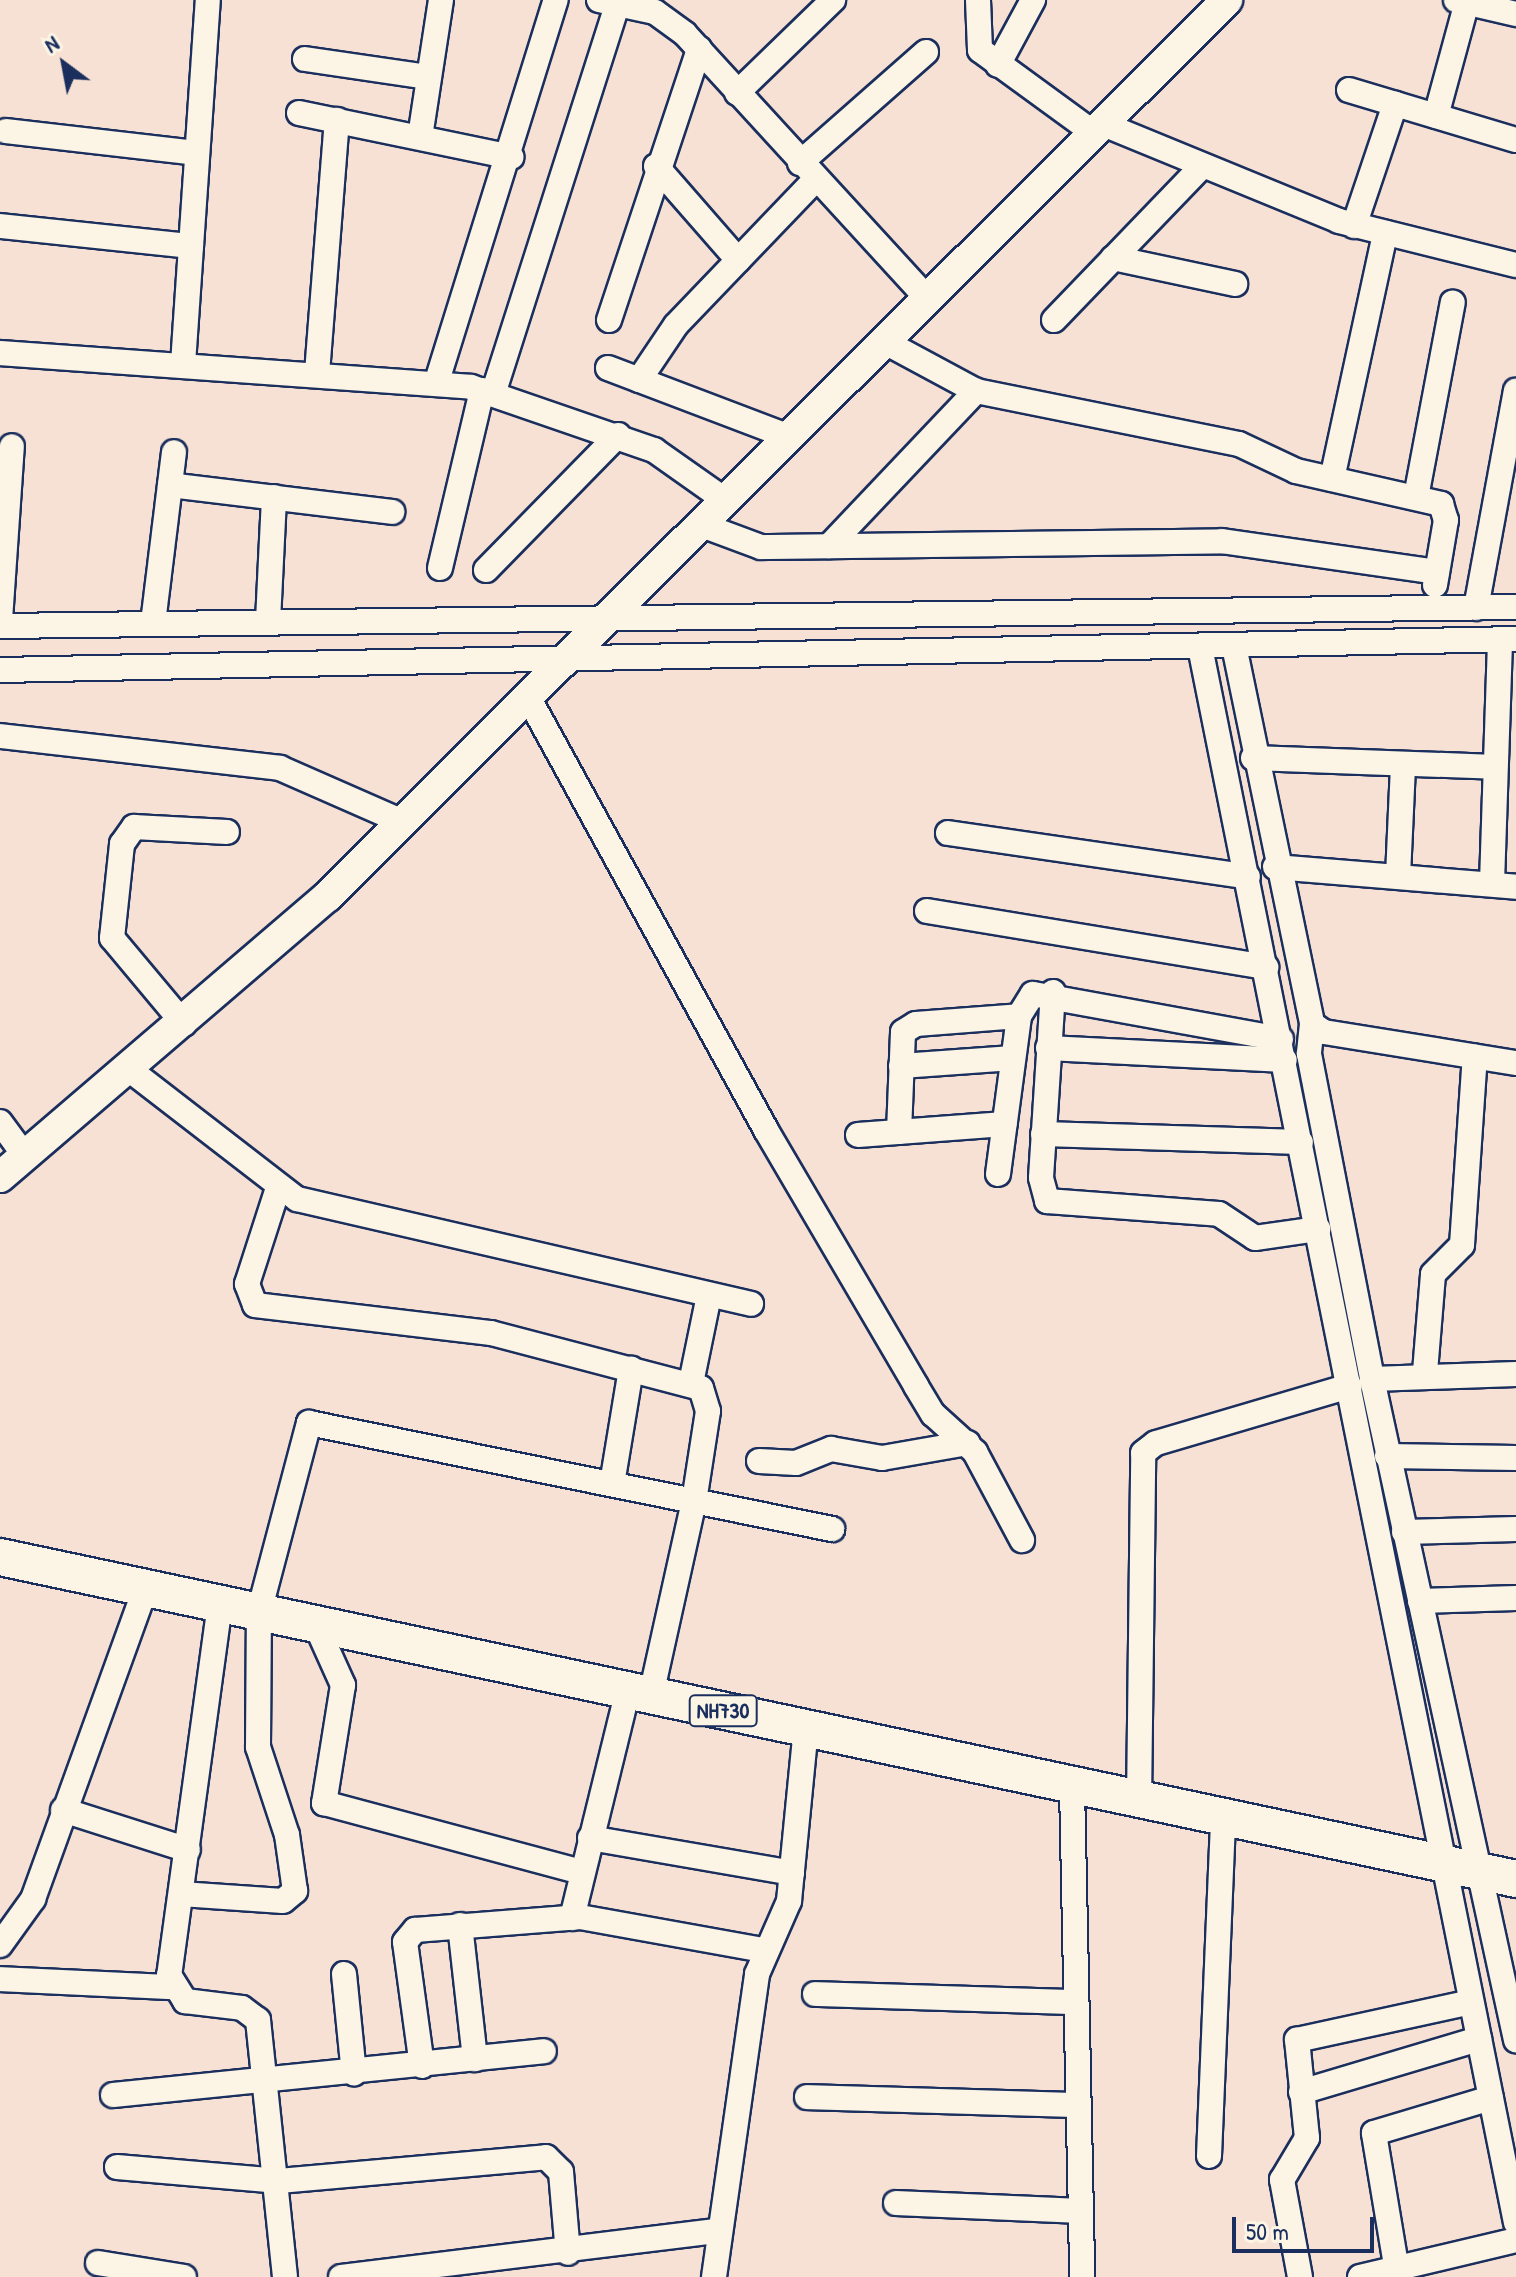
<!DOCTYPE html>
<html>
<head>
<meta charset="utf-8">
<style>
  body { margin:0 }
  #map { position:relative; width:1516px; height:2277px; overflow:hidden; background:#f7e1d4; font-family:"Patrick Hand",sans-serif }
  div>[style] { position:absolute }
  .roads { filter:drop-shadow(2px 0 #1b2f5e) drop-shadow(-2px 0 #1b2f5e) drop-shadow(0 2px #1b2f5e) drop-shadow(0 -2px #1b2f5e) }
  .minor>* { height:24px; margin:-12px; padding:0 12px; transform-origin:12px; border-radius:12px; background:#fcf5e5 }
  .major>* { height:30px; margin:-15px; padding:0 15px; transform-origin:15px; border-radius:15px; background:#fcf5e5 }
  .highway>* { height:36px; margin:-18px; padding:0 18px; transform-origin:18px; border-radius:18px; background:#fcf5e5 }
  span { translate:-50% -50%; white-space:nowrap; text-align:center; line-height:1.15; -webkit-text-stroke:8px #fcf5e5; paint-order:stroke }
  .shield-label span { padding:2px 6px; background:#fcf5e5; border:2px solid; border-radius:6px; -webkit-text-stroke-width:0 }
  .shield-label { font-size:22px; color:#1b2f5e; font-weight:700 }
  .north { position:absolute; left:24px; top:24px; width:80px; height:80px; -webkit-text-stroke:6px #fcf5e5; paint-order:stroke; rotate:328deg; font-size:22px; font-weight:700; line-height:32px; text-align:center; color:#1b2f5e }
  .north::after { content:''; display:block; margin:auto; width:28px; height:36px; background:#1b2f5e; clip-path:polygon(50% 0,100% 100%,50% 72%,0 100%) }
  .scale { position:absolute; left:1232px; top:2217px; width:142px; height:36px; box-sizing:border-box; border:4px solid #1b2f5e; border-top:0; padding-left:10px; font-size:24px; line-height:28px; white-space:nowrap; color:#1b2f5e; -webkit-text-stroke:6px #fcf5e5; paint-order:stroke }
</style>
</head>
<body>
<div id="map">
  <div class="roads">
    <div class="minor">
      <div style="left:599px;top:0;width:57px;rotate:12.1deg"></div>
      <div style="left:655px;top:12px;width:37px;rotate:36deg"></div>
      <div style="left:685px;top:34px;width:361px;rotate:47.5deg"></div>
      <div style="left:978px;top:0;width:50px;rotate:87.7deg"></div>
      <div style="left:980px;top:50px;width:141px;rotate:36.1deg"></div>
      <div style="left:1456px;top:0;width:62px;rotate:13.1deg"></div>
      <div style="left:305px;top:59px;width:125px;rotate:8.3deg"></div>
      <div style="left:998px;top:65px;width:74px;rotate:-61.7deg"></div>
      <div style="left:1349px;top:90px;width:174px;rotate:16.7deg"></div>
      <div style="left:737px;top:93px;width:134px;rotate:-44.1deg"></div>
      <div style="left:299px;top:113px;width:217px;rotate:11.7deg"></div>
      <div style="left:1436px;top:116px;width:118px;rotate:-74.8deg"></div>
      <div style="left:1103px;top:124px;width:255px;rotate:22.3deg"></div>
      <div style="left:1339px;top:221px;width:182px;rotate:14deg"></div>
      <div style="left:6px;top:131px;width:192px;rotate:6.6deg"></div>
      <div style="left:420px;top:137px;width:139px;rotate:-81.3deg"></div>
      <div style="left:800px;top:163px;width:168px;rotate:-41.4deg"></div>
      <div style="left:656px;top:166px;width:125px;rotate:48.9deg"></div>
      <div style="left:0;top:226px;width:192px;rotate:6deg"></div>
      <div style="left:1354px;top:226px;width:129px;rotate:-71.4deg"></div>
      <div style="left:1113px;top:258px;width:125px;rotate:12deg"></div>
      <div style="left:609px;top:320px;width:286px;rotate:-71.6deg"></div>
      <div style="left:1054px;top:320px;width:212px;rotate:-46.1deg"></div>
      <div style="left:887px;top:343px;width:101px;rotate:28.3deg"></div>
      <div style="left:976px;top:391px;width:268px;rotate:11.4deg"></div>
      <div style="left:1239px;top:444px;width:63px;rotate:25.3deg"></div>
      <div style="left:1296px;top:471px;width:149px;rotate:12.8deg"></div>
      <div style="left:1441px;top:504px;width:17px;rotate:73deg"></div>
      <div style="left:1446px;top:520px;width:66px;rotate:99.6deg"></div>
      <div style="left:0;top:353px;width:472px;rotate:4.1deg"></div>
      <div style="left:471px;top:387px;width:194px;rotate:19deg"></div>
      <div style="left:654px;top:450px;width:87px;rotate:35.2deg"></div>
      <div style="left:183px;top:364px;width:365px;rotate:-86.1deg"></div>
      <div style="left:608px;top:368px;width:195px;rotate:20.8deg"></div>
      <div style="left:317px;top:373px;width:254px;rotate:-85.5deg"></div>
      <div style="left:639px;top:380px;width:66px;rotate:-56.1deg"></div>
      <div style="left:676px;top:325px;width:201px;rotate:-46.2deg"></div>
      <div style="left:437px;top:381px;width:399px;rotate:-72.7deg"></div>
      <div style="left:493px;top:394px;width:410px;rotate:-72.3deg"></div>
      <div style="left:1332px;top:479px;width:252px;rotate:-77.8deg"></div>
      <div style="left:170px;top:485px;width:224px;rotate:6.9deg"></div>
      <div style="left:1416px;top:497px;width:198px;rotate:-79.3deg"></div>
      <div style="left:699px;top:524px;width:66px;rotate:20.4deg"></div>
      <div style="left:761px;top:547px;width:461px;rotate:-0.7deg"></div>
      <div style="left:1222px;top:541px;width:217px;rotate:8.2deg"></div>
      <div style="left:829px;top:546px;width:214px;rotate:-46.5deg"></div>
      <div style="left:440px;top:568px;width:183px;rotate:-76.7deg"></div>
      <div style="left:486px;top:570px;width:189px;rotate:-45.6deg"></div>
      <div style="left:1476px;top:608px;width:221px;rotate:-79.6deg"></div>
      <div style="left:0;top:620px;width:174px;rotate:-86.1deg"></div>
      <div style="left:268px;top:621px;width:124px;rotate:-87.2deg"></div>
      <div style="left:153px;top:623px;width:172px;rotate:-83deg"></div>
      <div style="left:0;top:626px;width:1516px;rotate:-0.72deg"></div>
      <div style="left:1234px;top:646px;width:386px;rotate:78.3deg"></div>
      <div style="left:1312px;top:1024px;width:14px;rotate:34deg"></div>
      <div style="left:1324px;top:1032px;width:194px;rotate:9.2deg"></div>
      <div style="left:1200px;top:647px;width:1607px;rotate:78.66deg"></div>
      <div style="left:0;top:670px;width:1516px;rotate:-1.17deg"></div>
      <div style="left:528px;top:697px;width:494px;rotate:61.2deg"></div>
      <div style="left:766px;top:1130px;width:297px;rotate:59.6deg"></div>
      <div style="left:916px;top:1386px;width:33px;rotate:59deg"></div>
      <div style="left:933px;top:1414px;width:57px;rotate:42.1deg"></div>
      <div style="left:975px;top:1452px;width:100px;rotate:61.9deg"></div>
      <div style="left:0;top:736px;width:282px;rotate:6.5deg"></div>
      <div style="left:280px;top:768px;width:134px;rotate:23.7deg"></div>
      <div style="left:1253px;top:758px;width:242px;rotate:2.1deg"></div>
      <div style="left:948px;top:833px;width:303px;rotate:8.3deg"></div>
      <div style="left:1275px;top:867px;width:242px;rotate:4.7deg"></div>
      <div style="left:1398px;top:876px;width:112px;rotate:-87.4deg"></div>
      <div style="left:1492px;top:883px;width:243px;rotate:-88.1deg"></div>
      <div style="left:927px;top:911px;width:344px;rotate:9.4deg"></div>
      <div style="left:1053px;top:992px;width:186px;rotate:93.7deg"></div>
      <div style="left:1041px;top:1178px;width:24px;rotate:75deg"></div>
      <div style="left:1047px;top:1201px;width:172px;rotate:4.3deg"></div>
      <div style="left:1219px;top:1214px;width:43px;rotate:33.7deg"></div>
      <div style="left:1255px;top:1238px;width:64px;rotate:-8.1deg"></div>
      <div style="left:184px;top:1024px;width:112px;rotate:-129.9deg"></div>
      <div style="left:112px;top:938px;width:95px;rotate:-83.9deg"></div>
      <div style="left:122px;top:844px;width:21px;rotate:-55deg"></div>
      <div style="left:134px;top:827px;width:93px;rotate:3.1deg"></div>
      <div style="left:1312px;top:1024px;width:30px;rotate:96deg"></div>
      <div style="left:1309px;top:1054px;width:331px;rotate:79deg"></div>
      <div style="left:1048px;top:1048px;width:237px;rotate:2.9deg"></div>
      <div style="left:901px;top:1066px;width:112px;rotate:-4.1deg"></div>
      <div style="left:130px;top:1070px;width:211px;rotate:37.7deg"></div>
      <div style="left:297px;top:1199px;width:466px;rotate:13deg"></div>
      <div style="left:0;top:1122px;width:42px;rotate:53.7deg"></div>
      <div style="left:899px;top:1132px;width:100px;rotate:-87.7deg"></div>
      <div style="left:903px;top:1032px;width:15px;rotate:-32deg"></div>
      <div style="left:916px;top:1024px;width:103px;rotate:-4.4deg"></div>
      <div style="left:1043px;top:1134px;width:258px;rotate:1.8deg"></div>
      <div style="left:858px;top:1135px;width:147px;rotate:-4.3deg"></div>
      <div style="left:998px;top:1174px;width:159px;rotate:-82.4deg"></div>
      <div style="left:1019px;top:1016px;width:26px;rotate:-58deg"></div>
      <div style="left:1033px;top:994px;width:252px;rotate:10.3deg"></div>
      <div style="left:278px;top:1188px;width:101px;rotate:107.9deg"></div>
      <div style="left:247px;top:1284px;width:22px;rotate:69deg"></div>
      <div style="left:255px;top:1305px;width:238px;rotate:6.8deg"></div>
      <div style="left:491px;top:1333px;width:217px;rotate:14.7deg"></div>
      <div style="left:701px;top:1388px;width:24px;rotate:73deg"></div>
      <div style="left:708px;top:1411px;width:91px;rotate:98.8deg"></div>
      <div style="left:694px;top:1501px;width:199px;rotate:102.5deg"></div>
      <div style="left:1425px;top:1372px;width:98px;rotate:-85.3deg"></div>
      <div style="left:1433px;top:1274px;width:41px;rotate:-45deg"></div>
      <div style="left:1462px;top:1245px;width:189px;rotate:-86.1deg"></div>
      <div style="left:1516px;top:1374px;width:144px;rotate:178deg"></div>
      <div style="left:1372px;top:1379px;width:677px;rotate:77.71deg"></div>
      <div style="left:691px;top:1383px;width:90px;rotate:-78.4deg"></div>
      <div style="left:1387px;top:1456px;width:129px;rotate:0.9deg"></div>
      <div style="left:759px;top:1461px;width:37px;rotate:3deg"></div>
      <div style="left:796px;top:1463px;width:38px;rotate:-22deg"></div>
      <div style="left:831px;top:1449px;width:52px;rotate:10deg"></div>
      <div style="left:882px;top:1458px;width:87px;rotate:-9.9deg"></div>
      <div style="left:612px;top:1484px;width:117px;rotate:-80.6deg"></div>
      <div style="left:1404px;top:1532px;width:112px;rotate:-1.5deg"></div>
      <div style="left:1420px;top:1601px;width:96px;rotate:-1.8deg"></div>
      <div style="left:220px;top:1604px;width:374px;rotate:97.8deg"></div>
      <div style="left:169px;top:1975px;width:31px;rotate:58deg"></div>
      <div style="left:185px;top:2001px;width:57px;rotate:7deg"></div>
      <div style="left:242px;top:2008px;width:20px;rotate:37deg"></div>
      <div style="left:258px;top:2020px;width:258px;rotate:84deg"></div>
      <div style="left:316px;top:1625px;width:66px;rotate:65.8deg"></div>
      <div style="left:343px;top:1685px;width:120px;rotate:99.1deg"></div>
      <div style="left:324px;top:1803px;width:267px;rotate:15deg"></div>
      <div style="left:1072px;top:1787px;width:490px;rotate:88.8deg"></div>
      <div style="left:1139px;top:1803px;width:350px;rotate:-89.3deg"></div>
      <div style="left:1143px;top:1453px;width:16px;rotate:-38deg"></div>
      <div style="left:1156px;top:1443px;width:202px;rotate:-16.4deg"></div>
      <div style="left:63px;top:1810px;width:131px;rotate:17.7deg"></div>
      <div style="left:590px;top:1838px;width:205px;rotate:9.8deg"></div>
      <div style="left:181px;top:1894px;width:102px;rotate:3.9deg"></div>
      <div style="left:283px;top:1901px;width:16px;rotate:-40deg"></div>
      <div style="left:295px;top:1891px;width:57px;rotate:-98.1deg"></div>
      <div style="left:287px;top:1835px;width:93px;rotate:-108.2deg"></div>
      <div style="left:258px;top:1747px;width:135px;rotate:-89.6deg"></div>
      <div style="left:259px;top:1612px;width:196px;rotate:-75.2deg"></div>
      <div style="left:309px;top:1423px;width:534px;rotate:11.46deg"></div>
      <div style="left:572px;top:1918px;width:235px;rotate:-76.2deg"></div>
      <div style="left:460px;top:1925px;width:135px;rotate:83.6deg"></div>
      <div style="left:0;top:1945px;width:57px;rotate:-54.3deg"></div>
      <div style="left:33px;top:1899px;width:330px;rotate:-70.1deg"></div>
      <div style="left:344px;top:1974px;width:100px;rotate:84.3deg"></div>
      <div style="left:0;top:1979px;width:172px;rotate:2.7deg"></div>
      <div style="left:815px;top:1994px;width:259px;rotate:1.8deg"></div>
      <div style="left:422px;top:2066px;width:125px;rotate:-97.8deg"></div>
      <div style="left:405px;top:1942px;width:16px;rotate:-50deg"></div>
      <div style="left:415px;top:1930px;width:166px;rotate:-4.5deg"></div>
      <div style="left:580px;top:1917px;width:186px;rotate:10.2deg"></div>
      <div style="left:1301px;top:2092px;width:186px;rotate:-16.6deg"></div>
      <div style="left:113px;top:2095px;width:433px;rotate:-5.8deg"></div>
      <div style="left:807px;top:2097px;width:272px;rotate:1.7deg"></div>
      <div style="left:1209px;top:2156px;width:337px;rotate:-87.6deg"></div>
      <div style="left:117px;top:2167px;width:163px;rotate:4.9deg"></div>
      <div style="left:279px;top:2181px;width:268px;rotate:-5.1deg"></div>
      <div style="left:546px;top:2157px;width:21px;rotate:45deg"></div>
      <div style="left:561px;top:2172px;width:81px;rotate:85.1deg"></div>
      <div style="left:896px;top:2203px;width:185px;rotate:2.5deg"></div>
      <div style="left:98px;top:2263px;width:87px;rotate:9.2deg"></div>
      <div style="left:341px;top:2277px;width:380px;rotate:-7deg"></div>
      <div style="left:714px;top:2277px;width:306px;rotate:-81.9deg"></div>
      <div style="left:757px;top:1974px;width:80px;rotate:-66.3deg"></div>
      <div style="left:789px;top:1901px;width:173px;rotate:-84.4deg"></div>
      <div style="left:1300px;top:2277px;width:99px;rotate:-100.5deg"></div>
      <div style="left:1282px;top:2180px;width:49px;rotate:-59.2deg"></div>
      <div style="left:1307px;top:2138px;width:99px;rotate:-95.8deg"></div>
      <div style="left:1297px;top:2040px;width:178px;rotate:-12.3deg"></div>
      <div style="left:1360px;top:2277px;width:160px;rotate:-13.3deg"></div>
      <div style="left:1398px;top:2277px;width:146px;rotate:-99.5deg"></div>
      <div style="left:1374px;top:2133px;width:122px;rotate:-16.7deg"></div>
    </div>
    <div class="major">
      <div style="left:0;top:1177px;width:430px;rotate:-40.6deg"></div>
      <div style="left:327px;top:897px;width:1271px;rotate:-44.9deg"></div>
    </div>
    <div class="highway">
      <div style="left:0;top:1557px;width:1550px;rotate:11.99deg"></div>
    </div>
  </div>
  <div class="shield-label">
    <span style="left:723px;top:1711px">NH730</span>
  </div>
  <div class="north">N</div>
  <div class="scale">50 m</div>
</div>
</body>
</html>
